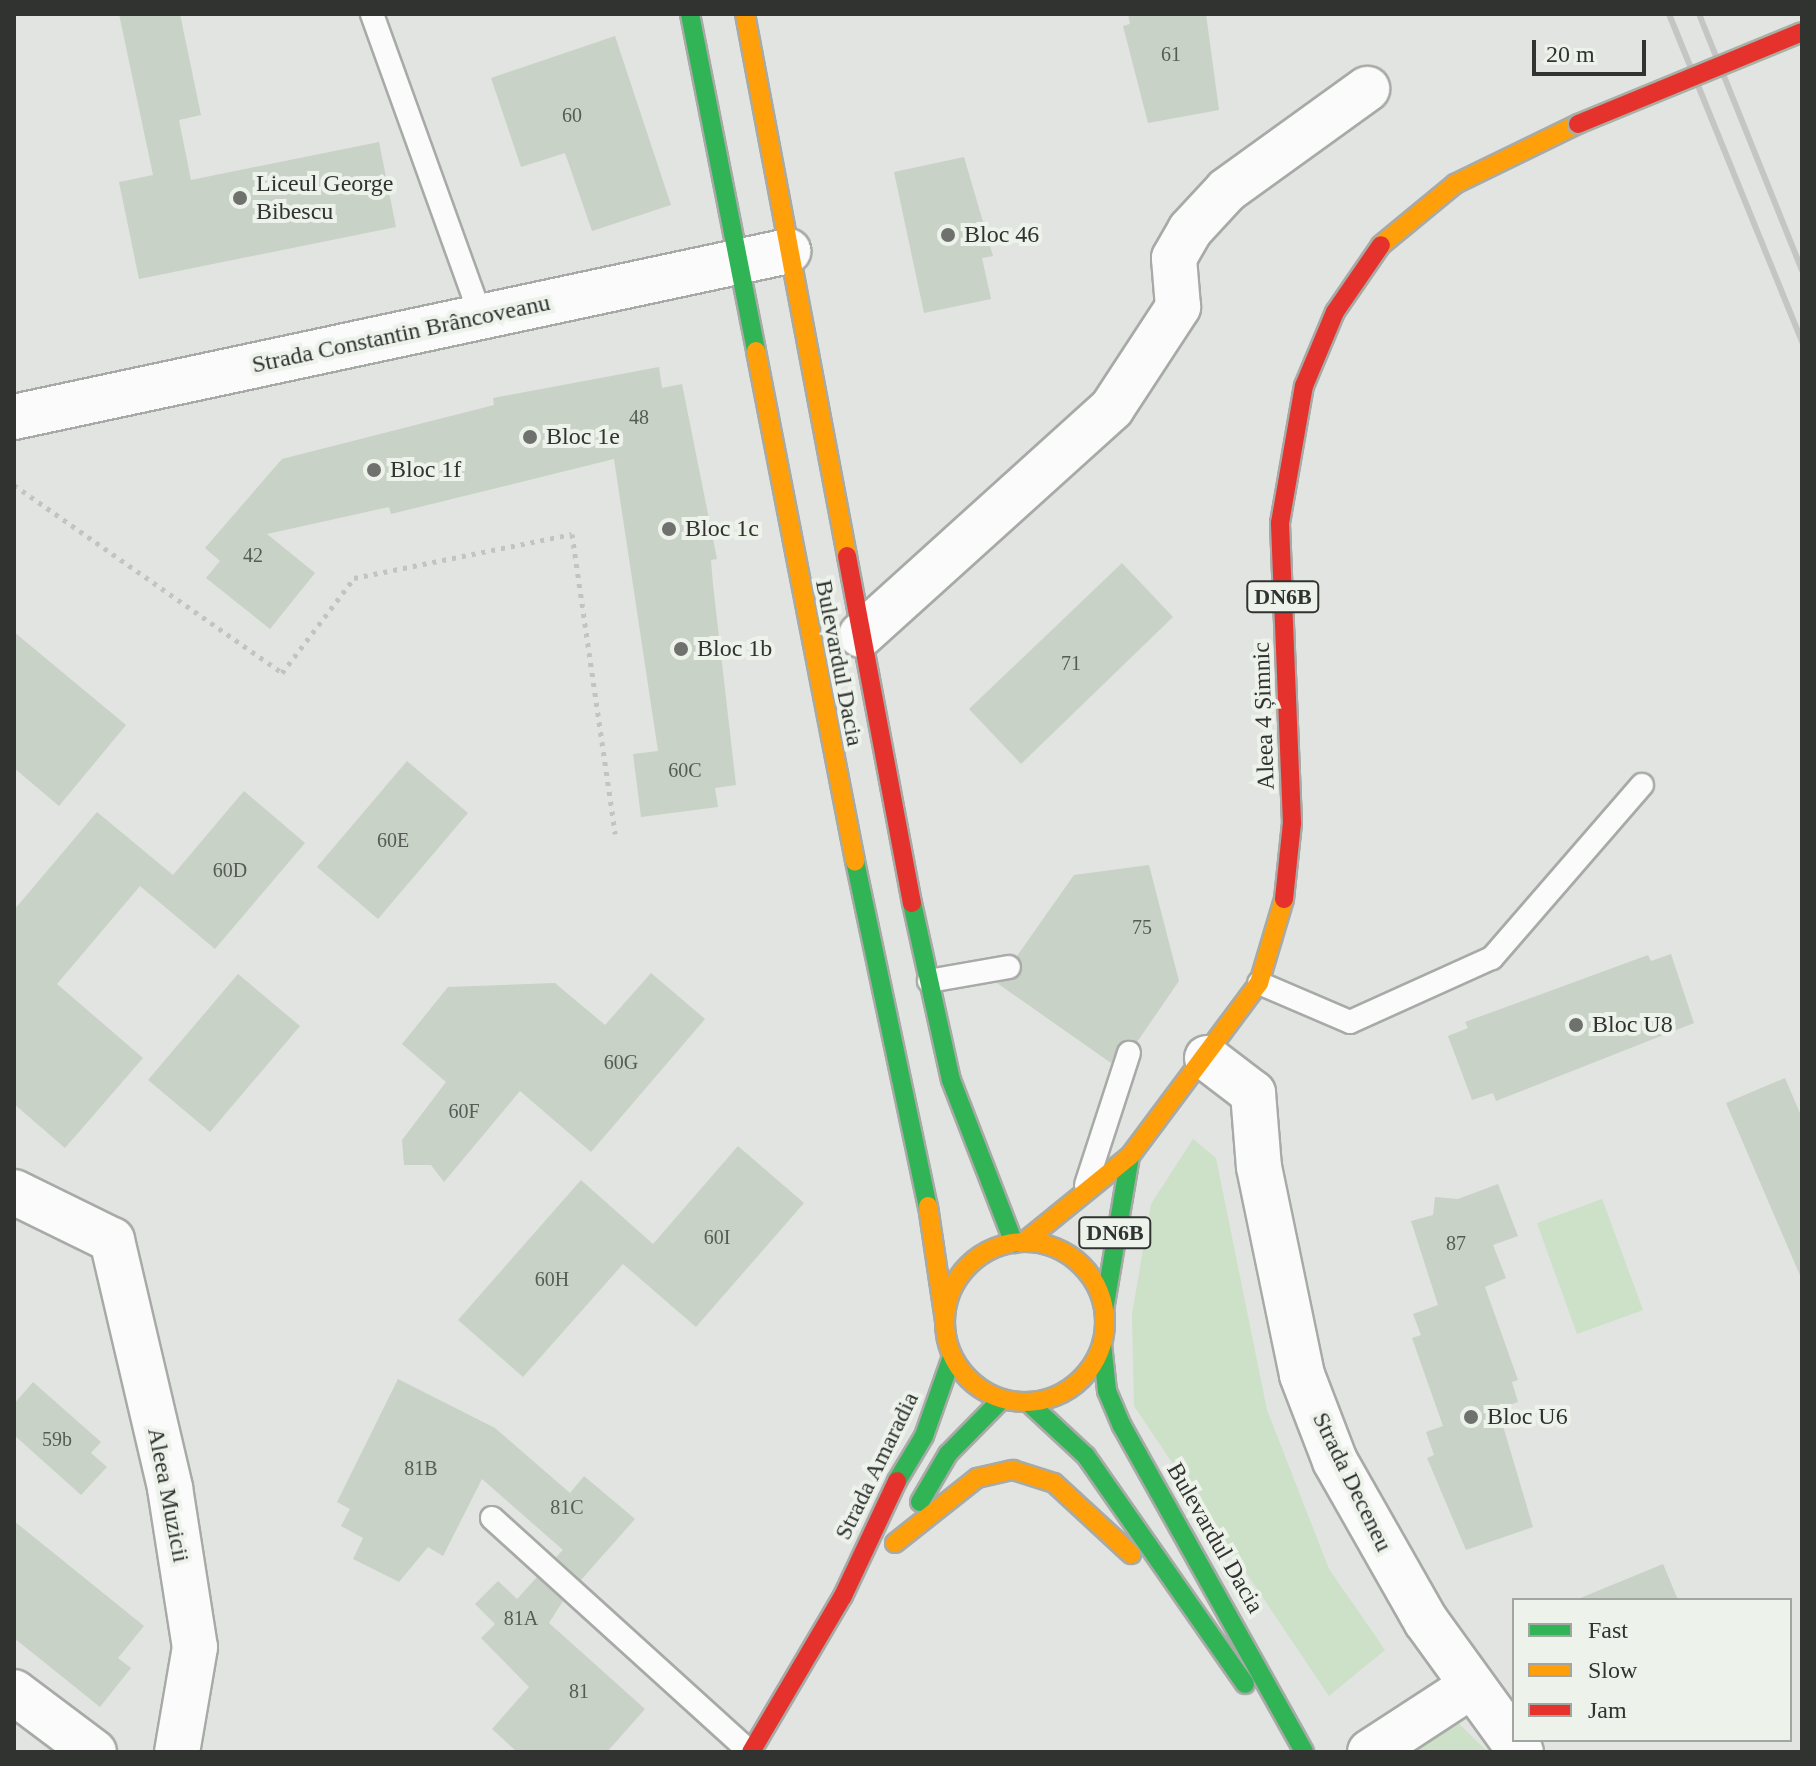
<!DOCTYPE html>
<html>
<head>
<meta charset="utf-8">
<style>
  body { margin:0 }
  #map { position:relative; width:1816px; height:1766px; overflow:hidden; background:#e1e4e0; font-family:"Times New Roman",serif }
  div>[style] { position:absolute }
  .green>* { inset:0; background:#cde0c8 }
  .building>* { inset:0; background:#c9d2c6 }
  .path>* { height:5px; margin-top:-2.5px; transform-origin:0; background:repeating-linear-gradient(90deg,#c2c3c2 0 4px,transparent 0 10px) }
  .roads { filter:drop-shadow(2px 0 #a7aaa6) drop-shadow(-2px 0 #a7aaa6) drop-shadow(0 2px #a7aaa6) drop-shadow(0 -2px #a7aaa6) }
  .lane>* { height:22px; margin:-11px; padding:0 11px; transform-origin:11px; border-radius:11px; background:#fafbfa }
  .street>* { height:44px; margin:-22px; padding:0 22px; transform-origin:22px; border-radius:22px; background:#fafbfa }
  .fast>* { height:18px; margin:-9px; padding:0 9px; transform-origin:9px; border-radius:9px; background:#30b455 }
  .slow>* { height:18px; margin:-9px; padding:0 9px; transform-origin:9px; border-radius:9px; background:#ff9f0a }
  .slow>.ring { margin:-9px; padding:0; box-sizing:content-box; background:none; border:18px solid #ff9f0a; border-radius:50% }
  .jam>* { height:18px; margin:-9px; padding:0 9px; transform-origin:9px; border-radius:9px; background:#e5322d }
  .rail>* { height:6px; margin:-3px; padding:0 3px; transform-origin:3px; border-radius:3px; background:#c5c5c5 }
  .bridges { filter:drop-shadow(2px 0 #a8b0a6) drop-shadow(-2px 0 #a8b0a6) drop-shadow(0 2px #a8b0a6) drop-shadow(0 -2px #a8b0a6) }
  .jam-bridge>* { height:18px; margin:-9px; padding:0 9px; transform-origin:9px; border-radius:9px; background:#e5322d }
  .dots>* { width:22px; height:22px; translate:-50% -50%; box-sizing:border-box; border:4px solid #edf3eb; border-radius:50% }
  span { translate:-50% -50%; white-space:nowrap; text-align:center; line-height:1.15; -webkit-text-stroke:8px #edf3eb; paint-order:stroke }
  .number-label { font-size:20px; color:#565b56 }
  .number-label span { -webkit-text-stroke-width:0 }
  .shield-label span { padding:2px 6px; background:#edf3eb; border:2px solid; border-radius:6px; -webkit-text-stroke-width:0 }
  .shield-label { font-size:22px; color:#303330; font-weight:700 }
  .poi-label { font-size:24px; color:#303330 }
  .left { translate:0 -50%; text-align:left }
  .street-label { font-size:24px; color:#303330 }
  .frame { position:absolute; inset:0; border:16px solid #303330; pointer-events:none }
  .legend { position:absolute; left:1512px; top:1598px; width:280px; height:144px; box-sizing:border-box; background:#edf3eb; border:2px solid #a1a6a0; margin:0; padding:10px 14px; list-style:none; font-size:24px; color:#303330 }
  .legend li { display:flex; align-items:center; gap:16px; height:40px }
  .legend b { width:40px; border:2px solid #a1a6a0 }
  .scale { position:absolute; left:1532px; top:40px; width:114px; height:36px; box-sizing:border-box; border:4px solid #303330; border-top:0; padding-left:10px; font-size:24px; line-height:28px; white-space:nowrap; color:#303330; -webkit-text-stroke:6px #edf3eb; paint-order:stroke }
</style>
</head>
<body>
<div id="map">
  <div class="green">
    <div style="clip-path:polygon(1193px 1139px,1216px 1158px,1267px 1410px,1329px 1569px,1385px 1650px,1329px 1696px,1134px 1406px,1132px 1314px,1151px 1204px)"></div>
    <div style="clip-path:polygon(1602px 1199px,1643px 1310px,1577px 1334px,1537px 1223px)"></div>
    <div style="clip-path:polygon(1454px 1719px,1488px 1752px,1392px 1752px)"></div>
  </div>
  <div class="building">
    <div style="clip-path:polygon(119px 14px,180px 14px,201px 115px,179px 120px,191px 180px,379px 142px,396px 227px,139px 279px,119px 182px,153px 175px)"></div>
    <div style="clip-path:polygon(1128px 14px,1206px 14px,1219px 110px,1148px 123px,1123px 26px,1130px 24px)"></div>
    <div style="clip-path:polygon(615px 36px,671px 205px,592px 231px,565px 153px,521px 167px,491px 78px)"></div>
    <div style="clip-path:polygon(964px 157px,993px 256px,982px 258px,991px 299px,924px 313px,894px 172px)"></div>
    <div style="clip-path:polygon(659px 367px,662px 388px,682px 384px,717px 559px,711px 560px,713px 585px,736px 785px,715px 788px,718px 807px,641px 817px,633px 754px,658px 751px,614px 459px,391px 514px,389px 507px,267px 534px,315px 573px,270px 629px,206px 578px,220px 561px,205px 548px,282px 459px,494px 405px,493px 398px)"></div>
    <div style="clip-path:polygon(1122px 563px,1173px 617px,1021px 764px,969px 709px)"></div>
    <div style="clip-path:polygon(14px 632px,126px 725px,59px 806px,14px 768px)"></div>
    <div style="clip-path:polygon(407px 761px,468px 813px,378px 919px,317px 867px)"></div>
    <div style="clip-path:polygon(244px 791px,305px 843px,215px 949px,140px 886px,57px 984px,143px 1058px,65px 1148px,14px 1104px,14px 910px,97px 812px,173px 875px)"></div>
    <div style="clip-path:polygon(1149px 865px,1179px 981px,1137px 1042px,1119px 1043px,1111px 1063px,997px 983px,1019px 977px,1017px 956px,1074px 875px)"></div>
    <div style="clip-path:polygon(1671px 954px,1694px 1023px,1496px 1101px,1493px 1093px,1472px 1100px,1448px 1036px,1468px 1028px,1465px 1022px,1648px 955px,1651px 961px)"></div>
    <div style="clip-path:polygon(651px 973px,705px 1019px,591px 1152px,520px 1091px,444px 1182px,431px 1165px,404px 1165px,402px 1140px,446px 1082px,402px 1044px,448px 987px,555px 983px,605px 1025px)"></div>
    <div style="clip-path:polygon(238px 974px,300px 1026px,210px 1132px,148px 1080px)"></div>
    <div style="clip-path:polygon(1785px 1078px,1802px 1118px,1802px 1280px,1726px 1103px)"></div>
    <div style="clip-path:polygon(738px 1146px,804px 1203px,696px 1327px,623px 1264px,523px 1377px,458px 1320px,581px 1180px,653px 1244px)"></div>
    <div style="clip-path:polygon(1498px 1184px,1518px 1236px,1493px 1245px,1506px 1278px,1485px 1287px,1518px 1380px,1512px 1382px,1518px 1402px,1498px 1409px,1533px 1527px,1466px 1550px,1427px 1458px,1434px 1455px,1426px 1432px,1443px 1426px,1412px 1338px,1421px 1335px,1413px 1314px,1438px 1305px,1411px 1221px,1433px 1215px,1435px 1197px,1458px 1199px)"></div>
    <div style="clip-path:polygon(398px 1379px,495px 1428px,570px 1493px,584px 1476px,635px 1519px,581px 1580px,556px 1557px,563px 1550px,482px 1479px,443px 1556px,428px 1547px,399px 1582px,353px 1559px,363px 1538px,341px 1526px,350px 1509px,337px 1502px)"></div>
    <div style="clip-path:polygon(33px 1382px,101px 1442px,91px 1453px,107px 1467px,81px 1495px,14px 1435px,14px 1404px)"></div>
    <div style="clip-path:polygon(14px 1521px,144px 1626px,118px 1658px,131px 1668px,100px 1707px,14px 1638px)"></div>
    <div style="clip-path:polygon(1663px 1564px,1678px 1600px,1578px 1600px,1578px 1599px)"></div>
    <div style="clip-path:polygon(537px 1577px,563px 1601px,549px 1623px,645px 1709px,607px 1752px,517px 1752px,492px 1729px,529px 1687px,481px 1638px,495px 1624px,475px 1604px,498px 1581px,517px 1599px)"></div>
  </div>
  <div class="path">
    <div style="left:14px;top:485px;width:327px;rotate:35deg"></div>
    <div style="left:282px;top:673px;width:119px;rotate:-52.8deg"></div>
    <div style="left:354px;top:578px;width:222px;rotate:-11.4deg"></div>
    <div style="left:572px;top:534px;width:303px;rotate:81.8deg"></div>
  </div>
  <div class="roads">
    <div class="lane">
      <div style="left:372px;top:14px;width:322px;rotate:70.2deg"></div>
      <div style="left:929px;top:981px;width:81px;rotate:-9.9deg"></div>
      <div style="left:1259px;top:983px;width:99px;rotate:23.2deg"></div>
      <div style="left:1350px;top:1022px;width:156px;rotate:-24.3deg"></div>
      <div style="left:1492px;top:958px;width:229px;rotate:-49.1deg"></div>
      <div style="left:1086px;top:1185px;width:139px;rotate:-72deg"></div>
      <div style="left:492px;top:1518px;width:348px;rotate:42.2deg"></div>
    </div>
    <div class="street">
      <div style="left:14px;top:417px;width:792px;rotate:-12.1deg"></div>
      <div style="left:861px;top:635px;width:338px;rotate:-42.1deg"></div>
      <div style="left:1112px;top:408px;width:121px;rotate:-56.8deg"></div>
      <div style="left:1178px;top:307px;width:49px;rotate:-94.7deg"></div>
      <div style="left:1174px;top:258px;width:32px;rotate:-60deg"></div>
      <div style="left:1190px;top:230px;width:54px;rotate:-47.2deg"></div>
      <div style="left:1227px;top:190px;width:173px;rotate:-35.8deg"></div>
      <div style="left:1207px;top:1058px;width:58px;rotate:37.3deg"></div>
      <div style="left:1253px;top:1093px;width:74px;rotate:85.4deg"></div>
      <div style="left:1259px;top:1167px;width:212px;rotate:78.3deg"></div>
      <div style="left:1302px;top:1375px;width:92px;rotate:69deg"></div>
      <div style="left:1335px;top:1461px;width:184px;rotate:60.4deg"></div>
      <div style="left:1426px;top:1621px;width:162px;rotate:54.1deg"></div>
      <div style="left:14px;top:1192px;width:109px;rotate:26.1deg"></div>
      <div style="left:112px;top:1240px;width:255px;rotate:76.8deg"></div>
      <div style="left:170px;top:1488px;width:161px;rotate:81.1deg"></div>
      <div style="left:195px;top:1647px;width:107px;rotate:99.7deg"></div>
      <div style="left:14px;top:1692px;width:100px;rotate:36.9deg"></div>
      <div style="left:1370px;top:1752px;width:117px;rotate:-33.1deg"></div>
    </div>
    <div class="fast">
      <div style="left:690px;top:14px;width:343px;rotate:78.9deg"></div>
      <div style="left:855px;top:861px;width:353px;rotate:78.1deg"></div>
      <div style="left:912px;top:903px;width:181px;rotate:77.6deg"></div>
      <div style="left:951px;top:1080px;width:175px;rotate:68.9deg"></div>
      <div style="left:1104px;top:1310px;width:156px;rotate:-80.4deg"></div>
      <div style="left:1102px;top:1344px;width:47px;rotate:83.9deg"></div>
      <div style="left:1107px;top:1391px;width:38px;rotate:67deg"></div>
      <div style="left:1122px;top:1426px;width:373px;rotate:60.8deg"></div>
      <div style="left:1028px;top:1402px;width:79px;rotate:43deg"></div>
      <div style="left:1086px;top:1456px;width:278px;rotate:55.1deg"></div>
      <div style="left:897px;top:1481px;width:52px;rotate:-59deg"></div>
      <div style="left:924px;top:1436px;width:84px;rotate:-70.5deg"></div>
      <div style="left:920px;top:1502px;width:56px;rotate:-59.7deg"></div>
      <div style="left:948px;top:1454px;width:77px;rotate:-45.5deg"></div>
    </div>
    <div class="slow">
      <div style="left:745px;top:14px;width:552px;rotate:79.34deg"></div>
      <div style="left:1381px;top:245px;width:96px;rotate:-39.5deg"></div>
      <div style="left:1455px;top:184px;width:137px;rotate:-26deg"></div>
      <div style="left:756px;top:351px;width:520px;rotate:79.01deg"></div>
      <div style="left:928px;top:1206px;width:116px;rotate:81.6deg"></div>
      <div style="left:1024px;top:1242px;width:136px;rotate:-39.1deg"></div>
      <div style="left:1130px;top:1156px;width:216px;rotate:-53.3deg"></div>
      <div style="left:1259px;top:983px;width:88px;rotate:-73.4deg"></div>
      <div class="ring" style="left:945px;top:1242px;width:142px;height:142px"></div>
      <div style="left:895px;top:1543px;width:105px;rotate:-38.4deg"></div>
      <div style="left:977px;top:1478px;width:37px;rotate:-13deg"></div>
      <div style="left:1013px;top:1470px;width:43px;rotate:17.6deg"></div>
      <div style="left:1054px;top:1483px;width:105px;rotate:42.7deg"></div>
    </div>
    <div class="jam">
      <div style="left:847px;top:556px;width:353px;rotate:79.4deg"></div>
      <div style="left:1284px;top:899px;width:76px;rotate:-84deg"></div>
      <div style="left:1292px;top:823px;width:300px;rotate:-92.3deg"></div>
      <div style="left:1280px;top:523px;width:139px;rotate:-80.1deg"></div>
      <div style="left:1304px;top:386px;width:80px;rotate:-67.3deg"></div>
      <div style="left:1335px;top:312px;width:81px;rotate:-55.5deg"></div>
      <div style="left:751px;top:1752px;width:181px;rotate:-59.5deg"></div>
      <div style="left:843px;top:1596px;width:127px;rotate:-64.8deg"></div>
    </div>
  </div>
  <div class="rail">
    <div style="left:1669px;top:14px;width:354px;rotate:67.9deg"></div>
    <div style="left:1699px;top:14px;width:276px;rotate:68.1deg"></div>
  </div>
  <div class="bridges">
    <div class="jam-bridge">
      <div style="left:1578px;top:124px;width:242px;rotate:-22.3deg"></div>
    </div>
  </div>
  <div class="dots">
    <div style="left:240px;top:198px;background:#6e716e"></div>
    <div style="left:948px;top:235px;background:#6e716e"></div>
    <div style="left:530px;top:437px;background:#6e716e"></div>
    <div style="left:374px;top:470px;background:#6e716e"></div>
    <div style="left:669px;top:529px;background:#6e716e"></div>
    <div style="left:681px;top:649px;background:#6e716e"></div>
    <div style="left:1576px;top:1025px;background:#6e716e"></div>
    <div style="left:1471px;top:1417px;background:#6e716e"></div>
  </div>
  <div class="number-label">
    <span style="left:1171px;top:54px">61</span>
    <span style="left:572px;top:115px">60</span>
    <span style="left:639px;top:417px">48</span>
    <span style="left:253px;top:555px">42</span>
    <span style="left:1071px;top:663px">71</span>
    <span style="left:685px;top:770px">60C</span>
    <span style="left:393px;top:840px">60E</span>
    <span style="left:230px;top:870px">60D</span>
    <span style="left:1142px;top:927px">75</span>
    <span style="left:621px;top:1062px">60G</span>
    <span style="left:464px;top:1111px">60F</span>
    <span style="left:717px;top:1237px">60I</span>
    <span style="left:1456px;top:1243px">87</span>
    <span style="left:552px;top:1279px">60H</span>
    <span style="left:57px;top:1439px">59b</span>
    <span style="left:421px;top:1468px">81B</span>
    <span style="left:567px;top:1507px">81C</span>
    <span style="left:521px;top:1618px">81A</span>
    <span style="left:579px;top:1691px">81</span>
  </div>
  <div class="shield-label">
    <span style="left:1283px;top:597px">DN6B</span>
    <span style="left:1115px;top:1233px">DN6B</span>
  </div>
  <div class="poi-label">
    <span class="left" style="left:256px;top:198px">Liceul George<br>Bibescu</span>
    <span class="left" style="left:964px;top:235px">Bloc 46</span>
    <span class="left" style="left:546px;top:437px">Bloc 1e</span>
    <span class="left" style="left:390px;top:470px">Bloc 1f</span>
    <span class="left" style="left:685px;top:529px">Bloc 1c</span>
    <span class="left" style="left:697px;top:649px">Bloc 1b</span>
    <span class="left" style="left:1592px;top:1025px">Bloc U8</span>
    <span class="left" style="left:1487px;top:1417px">Bloc U6</span>
  </div>
  <div class="street-label">
    <span style="left:401px;top:334px;rotate:-12deg">Strada Constantin Brâncoveanu</span>
    <span style="left:839px;top:663px;rotate:79deg">Bulevardul Dacia</span>
    <span style="left:1264px;top:716px;rotate:-92deg">Aleea 4 Șimnic</span>
    <span style="left:877px;top:1466px;rotate:-64deg">Strada Amaradia</span>
    <span style="left:1352px;top:1482px;rotate:64deg">Strada Deceneu</span>
    <span style="left:168px;top:1495px;rotate:79deg">Aleea Muzicii</span>
    <span style="left:1215px;top:1538px;rotate:60deg">Bulevardul Dacia</span>
  </div>
  <div class="frame"></div>
  <ul class="legend">
  <li><b style="height:10px;background:#30b455"></b>Fast</li>
  <li><b style="height:10px;background:#ff9f0a"></b>Slow</li>
  <li><b style="height:10px;background:#e5322d"></b>Jam</li>
  </ul>
  <div class="scale">20 m</div>
</div>
</body>
</html>
